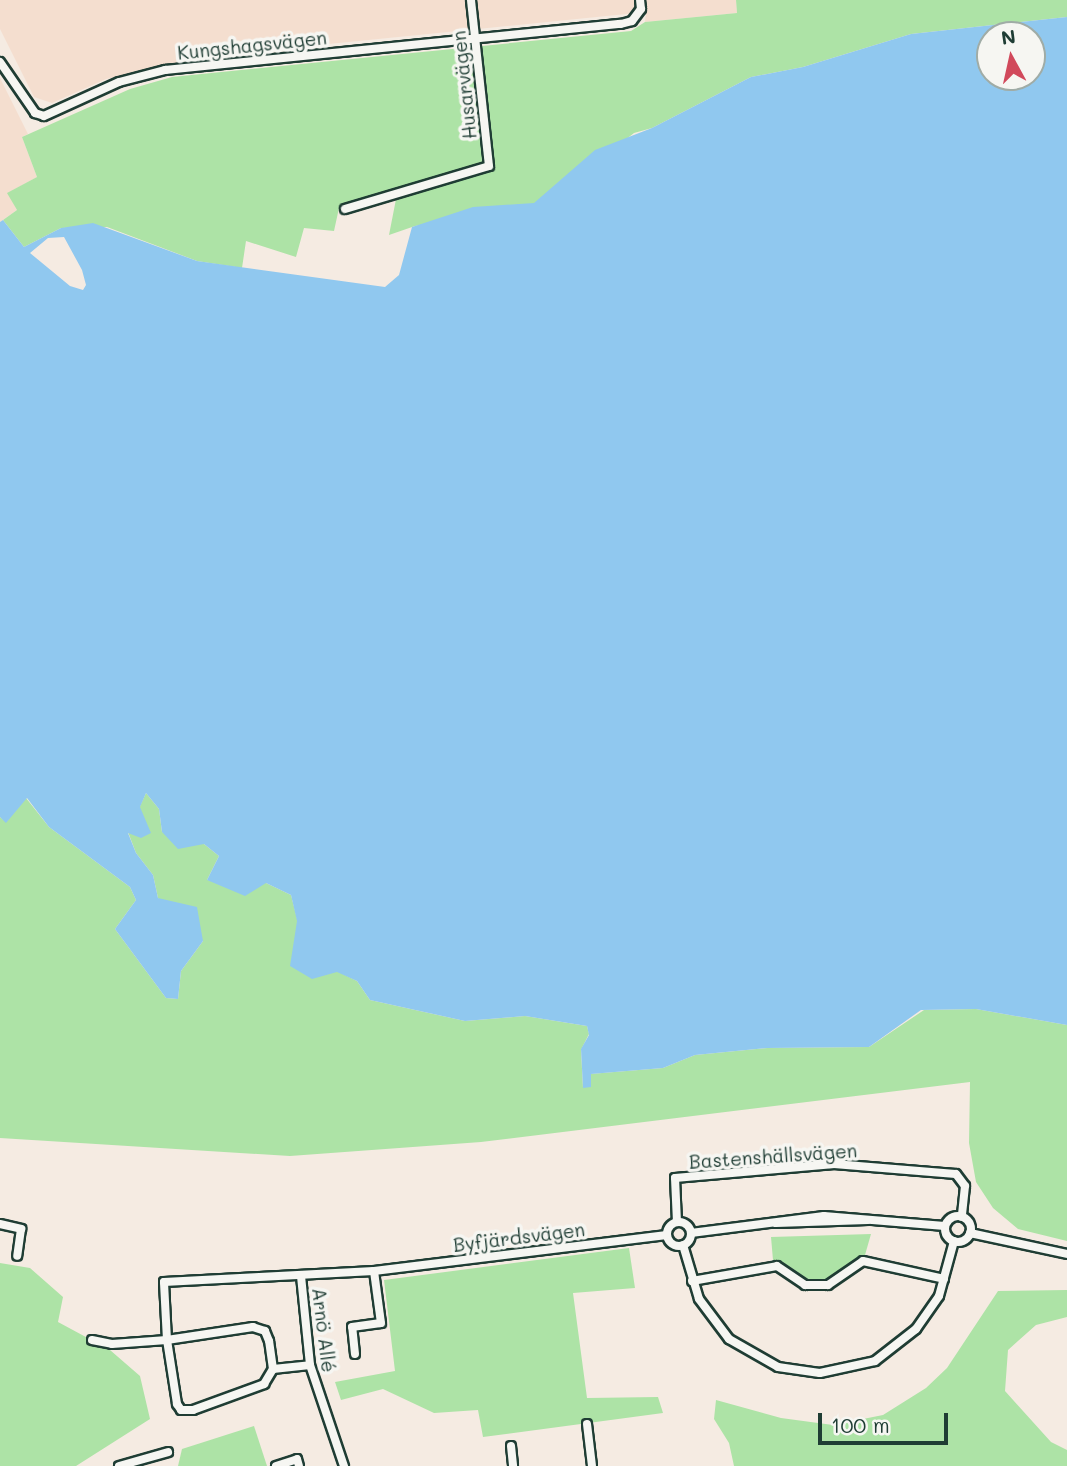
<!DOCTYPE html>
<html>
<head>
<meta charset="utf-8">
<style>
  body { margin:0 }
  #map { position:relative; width:1067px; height:1466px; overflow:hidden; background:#f5ebe2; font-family:Mali,sans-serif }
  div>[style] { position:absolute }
  .built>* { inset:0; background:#f4decf }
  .green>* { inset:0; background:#ade3a6 }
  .water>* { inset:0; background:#90c8ef }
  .roads { filter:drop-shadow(2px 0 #1f3d34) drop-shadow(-2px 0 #1f3d34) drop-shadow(0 2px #1f3d34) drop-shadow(0 -2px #1f3d34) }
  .minor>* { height:8px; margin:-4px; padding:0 4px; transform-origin:4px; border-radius:4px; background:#f6f6f2 }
  .minor>.ring { margin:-4px; padding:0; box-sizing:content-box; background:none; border:8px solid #f6f6f2; border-radius:50% }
  span { translate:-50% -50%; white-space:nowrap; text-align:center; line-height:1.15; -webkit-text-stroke:7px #f6f6f2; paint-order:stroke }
  .street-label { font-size:19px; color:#1f3d34 }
  .north { position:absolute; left:976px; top:21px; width:70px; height:70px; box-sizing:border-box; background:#f6f6f2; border:2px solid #a0aca6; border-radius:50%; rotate:352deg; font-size:19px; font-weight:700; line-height:28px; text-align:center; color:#1f3d34 }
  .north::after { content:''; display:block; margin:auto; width:24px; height:32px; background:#d1495b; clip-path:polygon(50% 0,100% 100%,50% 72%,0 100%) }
  .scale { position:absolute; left:818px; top:1413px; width:130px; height:32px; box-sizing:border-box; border:4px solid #1f3d34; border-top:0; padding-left:9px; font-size:21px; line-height:24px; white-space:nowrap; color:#1f3d34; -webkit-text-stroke:5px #f6f6f2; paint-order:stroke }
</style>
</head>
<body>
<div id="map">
  <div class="built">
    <div style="clip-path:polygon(0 0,736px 0,737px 13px,645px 22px,646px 12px,200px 57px,106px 79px,52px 103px,34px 97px,0 29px)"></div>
    <div style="clip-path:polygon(0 78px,28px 134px,22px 137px,37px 177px,8px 193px,17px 210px,0 222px)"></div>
  </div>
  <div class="green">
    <div style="clip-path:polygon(736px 0,1067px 0,1067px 17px,911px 34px,803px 67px,751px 77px,652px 128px,634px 133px,538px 208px,415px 226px,389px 235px,397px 194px,339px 208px,334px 231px,304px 228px,296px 257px,246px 241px,242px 268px,197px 261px,107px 227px,61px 228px,24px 247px,3px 220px,17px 210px,7px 193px,37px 177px,22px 137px,130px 89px,172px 77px,631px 31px,645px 22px,737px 13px)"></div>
    <div style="clip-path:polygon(146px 793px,159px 809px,162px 832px,204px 844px,219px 856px,207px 880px,266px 883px,291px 895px,312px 978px,337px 971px,357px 981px,370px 1000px,465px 1021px,525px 1016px,587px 1026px,589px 1034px,581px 1050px,583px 1088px,590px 1074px,663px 1068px,695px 1055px,767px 1048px,869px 1047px,924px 1010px,976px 1009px,1067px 1025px,1067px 1241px,1018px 1229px,993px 1208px,976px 1182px,969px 1143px,970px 1082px,481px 1142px,290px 1156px,0 1138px,0 817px,6px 822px,26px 798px,49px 827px,130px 887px,136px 900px,115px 929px,166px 998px,178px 999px,181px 971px,203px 941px,158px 898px,153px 875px,136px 853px,128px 832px)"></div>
    <div style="clip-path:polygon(871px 1234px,865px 1255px,831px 1280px,807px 1281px,773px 1260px,771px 1237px)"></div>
    <div style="clip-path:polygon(629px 1248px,635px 1288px,573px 1293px,587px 1398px,658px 1397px,663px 1413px,483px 1437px,478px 1410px,434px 1413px,383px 1389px,341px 1400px,335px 1382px,395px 1371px,384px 1280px)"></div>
    <div style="clip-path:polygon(0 1263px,30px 1268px,63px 1297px,58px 1322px,110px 1350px,140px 1376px,150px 1419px,76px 1466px,0 1466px)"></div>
    <div style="clip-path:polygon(1067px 1290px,1067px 1317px,1036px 1325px,1008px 1350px,1005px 1391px,1051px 1442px,1067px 1450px,1067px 1466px,734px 1466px,729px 1443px,714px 1419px,716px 1400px,781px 1418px,833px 1425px,883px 1415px,926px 1388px,947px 1368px,998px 1291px)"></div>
    <div style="clip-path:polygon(254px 1426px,267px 1466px,178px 1466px,182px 1449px)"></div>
  </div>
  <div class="water">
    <div style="clip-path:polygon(evenodd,1067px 17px,1067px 1025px,976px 1009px,921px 1010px,869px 1047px,767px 1048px,695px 1055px,663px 1068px,591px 1074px,591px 1087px,583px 1088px,581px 1049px,589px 1035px,587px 1026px,525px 1016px,465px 1021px,370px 1000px,357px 981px,337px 972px,312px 979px,290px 966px,297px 921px,291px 895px,266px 883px,245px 896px,207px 880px,219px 856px,204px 844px,178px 849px,162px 832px,159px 809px,146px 793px,140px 807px,151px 833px,141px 838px,128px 833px,136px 853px,153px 875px,158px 898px,197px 907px,203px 941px,181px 971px,178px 999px,166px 998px,115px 929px,136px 900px,130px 887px,49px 827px,27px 798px,6px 823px,0 817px,0 222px,3px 220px,24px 247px,61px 228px,93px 223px,197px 261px,385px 287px,399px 275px,412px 227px,473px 207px,534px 203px,595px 150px,652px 128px,751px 77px,803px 67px,911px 34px,1067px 17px,990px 35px,1032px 35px,1032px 77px,990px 77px,990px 35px,1067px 17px,64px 237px,82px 270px,86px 285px,83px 290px,70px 286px,30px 253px,48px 238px,64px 237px)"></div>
  </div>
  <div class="roads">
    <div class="minor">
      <div style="left:0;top:62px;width:62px;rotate:55.5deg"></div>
      <div style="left:35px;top:113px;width:9px;rotate:18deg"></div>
      <div style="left:44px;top:116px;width:82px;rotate:-24.4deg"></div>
      <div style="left:119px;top:82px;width:48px;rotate:-14.6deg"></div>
      <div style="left:165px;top:70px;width:458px;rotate:-5.8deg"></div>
      <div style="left:621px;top:24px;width:11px;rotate:-15deg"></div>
      <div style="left:632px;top:21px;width:15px;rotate:-53deg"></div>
      <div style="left:641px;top:9px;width:9px;rotate:-96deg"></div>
      <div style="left:345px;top:209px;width:150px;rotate:-16.6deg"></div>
      <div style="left:489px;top:166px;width:167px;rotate:-96.2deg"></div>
      <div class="ring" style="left:945px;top:1216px;width:18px;height:18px"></div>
      <div style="left:677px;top:1222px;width:44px;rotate:-92.6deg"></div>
      <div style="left:675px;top:1178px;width:160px;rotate:-5deg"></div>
      <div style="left:834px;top:1164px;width:122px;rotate:4.7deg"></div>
      <div style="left:956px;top:1174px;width:15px;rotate:53deg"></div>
      <div style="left:965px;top:1186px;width:31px;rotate:96deg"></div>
      <div class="ring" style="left:667px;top:1222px;width:16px;height:16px"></div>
      <div style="left:776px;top:1223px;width:92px;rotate:-1.9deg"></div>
      <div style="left:0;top:1224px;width:22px;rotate:13deg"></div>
      <div style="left:21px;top:1229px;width:27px;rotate:98deg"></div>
      <div style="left:691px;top:1233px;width:134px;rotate:-7.3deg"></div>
      <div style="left:824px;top:1216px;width:121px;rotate:4.7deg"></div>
      <div style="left:970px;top:1233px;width:99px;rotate:12.2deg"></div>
      <div style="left:683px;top:1245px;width:56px;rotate:73.5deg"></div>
      <div style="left:699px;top:1299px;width:50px;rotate:53.1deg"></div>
      <div style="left:729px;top:1339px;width:56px;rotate:29.7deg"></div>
      <div style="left:778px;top:1367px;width:42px;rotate:8.1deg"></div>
      <div style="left:820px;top:1373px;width:56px;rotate:-12.3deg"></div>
      <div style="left:875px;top:1361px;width:52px;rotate:-38deg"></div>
      <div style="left:916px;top:1329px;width:40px;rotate:-55.1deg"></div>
      <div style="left:939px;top:1296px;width:57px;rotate:-74.7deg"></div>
      <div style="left:301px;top:1276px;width:89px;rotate:84.2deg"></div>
      <div style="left:310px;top:1365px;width:107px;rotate:71.4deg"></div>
      <div style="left:692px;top:1281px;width:86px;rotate:-10deg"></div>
      <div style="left:777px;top:1266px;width:34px;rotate:34deg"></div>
      <div style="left:805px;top:1285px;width:23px"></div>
      <div style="left:828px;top:1285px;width:42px;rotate:-34.4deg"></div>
      <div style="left:863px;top:1261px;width:83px;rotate:12.5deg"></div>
      <div style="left:92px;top:1340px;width:20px;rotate:11deg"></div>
      <div style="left:112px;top:1344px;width:55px;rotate:-4.2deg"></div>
      <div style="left:167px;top:1340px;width:65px;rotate:81.1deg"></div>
      <div style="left:177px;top:1404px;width:7px;rotate:56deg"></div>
      <div style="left:181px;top:1410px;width:12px"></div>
      <div style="left:193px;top:1410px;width:76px;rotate:-20.1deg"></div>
      <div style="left:264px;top:1384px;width:17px;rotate:-59deg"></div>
      <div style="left:273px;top:1369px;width:28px;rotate:-98deg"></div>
      <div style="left:269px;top:1341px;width:11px;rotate:-112deg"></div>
      <div style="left:265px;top:1331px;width:13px;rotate:-162deg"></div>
      <div style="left:253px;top:1327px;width:87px;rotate:171.4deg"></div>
      <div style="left:167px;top:1340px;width:58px;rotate:-93deg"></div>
      <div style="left:164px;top:1282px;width:210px;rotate:-3deg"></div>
      <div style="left:374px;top:1271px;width:295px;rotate:-7deg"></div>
      <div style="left:355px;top:1354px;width:27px;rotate:-96deg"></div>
      <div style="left:352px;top:1327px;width:29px;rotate:-8deg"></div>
      <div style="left:381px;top:1323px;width:52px;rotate:-97.7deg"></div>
      <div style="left:273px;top:1369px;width:37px;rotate:-6deg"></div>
      <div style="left:587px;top:1424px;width:42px;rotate:83.2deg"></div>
      <div style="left:511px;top:1446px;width:20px;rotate:84deg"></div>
      <div style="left:119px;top:1466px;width:51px;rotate:-15.9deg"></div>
      <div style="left:276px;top:1466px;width:22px;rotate:-18deg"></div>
      <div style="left:297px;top:1459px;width:7px;rotate:74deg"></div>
    </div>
  </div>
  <div class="street-label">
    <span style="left:252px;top:45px;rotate:-6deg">Kungshagsvägen</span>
    <span style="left:464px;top:85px;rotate:-96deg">Husarvägen</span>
    <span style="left:773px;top:1156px;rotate:-4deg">Bastenshällsvägen</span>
    <span style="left:519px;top:1237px;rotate:-7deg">Byfjärdsvägen</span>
    <span style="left:324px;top:1330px;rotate:83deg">Arnö Allé</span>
  </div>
  <div class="north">N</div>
  <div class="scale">100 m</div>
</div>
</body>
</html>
